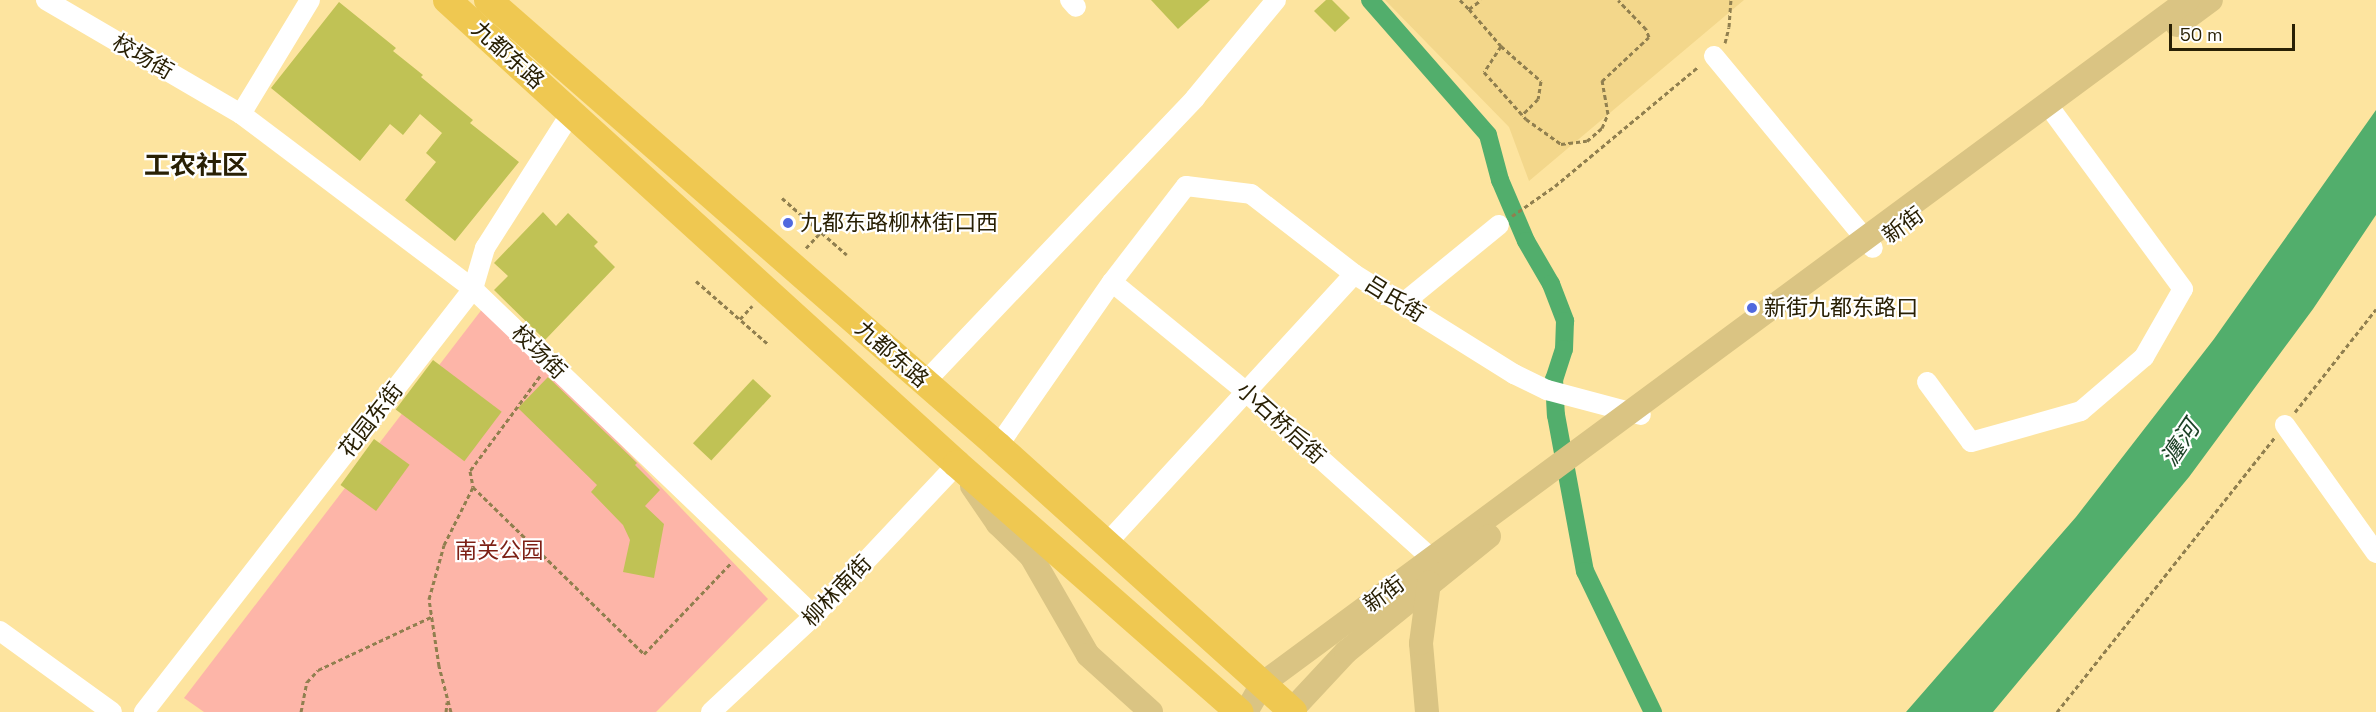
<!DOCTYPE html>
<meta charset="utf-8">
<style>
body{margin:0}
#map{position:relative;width:2376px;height:712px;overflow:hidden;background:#fde49f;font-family:"Space Grotesk","Noto Sans SC",sans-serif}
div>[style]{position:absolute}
.built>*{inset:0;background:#f3d78b}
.green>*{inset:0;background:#fdb5a8}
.water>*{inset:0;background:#52ae6c}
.canal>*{height:18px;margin:-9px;padding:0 9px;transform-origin:9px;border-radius:9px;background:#52ae6c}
.building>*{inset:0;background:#c0c255;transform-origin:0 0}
.path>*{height:3px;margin-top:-1.5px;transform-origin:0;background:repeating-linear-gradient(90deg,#907f4f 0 4.5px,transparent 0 7.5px)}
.minor>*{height:20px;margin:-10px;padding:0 10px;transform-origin:10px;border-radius:10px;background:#fff}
.major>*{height:24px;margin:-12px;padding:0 12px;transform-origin:12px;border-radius:12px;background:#dac483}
.highway>*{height:28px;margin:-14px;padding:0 14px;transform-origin:14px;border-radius:14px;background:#efc851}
.dots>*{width:16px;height:16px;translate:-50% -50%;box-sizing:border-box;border:3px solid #fff;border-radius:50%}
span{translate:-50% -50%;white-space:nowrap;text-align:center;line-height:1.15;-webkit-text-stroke:4.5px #fff;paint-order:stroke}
.street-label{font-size:22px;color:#292004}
.poi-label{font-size:22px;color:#292004}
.left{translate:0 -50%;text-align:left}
.park-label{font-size:22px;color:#7d2015}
.water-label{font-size:24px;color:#1d4227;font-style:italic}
.quarter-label{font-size:26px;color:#292004;font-weight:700}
.scale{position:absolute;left:2169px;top:24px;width:126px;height:27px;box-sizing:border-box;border:3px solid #292004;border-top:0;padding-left:8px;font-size:18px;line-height:21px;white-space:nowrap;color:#292004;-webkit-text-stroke:4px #fff;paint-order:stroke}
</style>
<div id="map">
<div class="built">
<i style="clip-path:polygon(1385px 0,1744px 0,1529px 181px,1509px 127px)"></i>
</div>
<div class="green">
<i style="clip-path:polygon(486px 304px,768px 599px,656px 712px,204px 712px,184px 698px)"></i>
</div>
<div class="water">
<i style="clip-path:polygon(2376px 110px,2376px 215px,2313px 309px,2189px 477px,1993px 712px,1906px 712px,2076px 517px,2214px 339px)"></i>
</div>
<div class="canal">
<i style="left:1370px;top:0;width:179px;rotate:48.8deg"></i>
<i style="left:1488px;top:135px;width:47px;rotate:75.1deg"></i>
<i style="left:1500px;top:180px;width:66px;rotate:66.9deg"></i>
<i style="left:1526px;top:241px;width:50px;rotate:59.8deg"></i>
<i style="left:1551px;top:284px;width:40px;rotate:69deg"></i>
<i style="left:1565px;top:321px;width:28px;rotate:92deg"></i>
<i style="left:1564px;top:349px;width:32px;rotate:108deg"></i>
<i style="left:1554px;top:379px;width:36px;rotate:87deg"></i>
<i style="left:1556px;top:415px;width:159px;rotate:79.5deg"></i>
<i style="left:1585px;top:571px;width:157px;rotate:64.3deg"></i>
</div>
<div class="building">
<i style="clip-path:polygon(1151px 0,1210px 0,1178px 29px)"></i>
<i style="clip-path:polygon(1326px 0,1332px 0,1350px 18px,1335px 32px,1314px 11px)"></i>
<i style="clip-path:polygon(339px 2px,396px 48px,393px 51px,423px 75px,421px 77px,473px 120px,470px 123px,519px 162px,455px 241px,405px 200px,436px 162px,426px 153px,442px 133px,420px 114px,403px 135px,390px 124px,360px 161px,271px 88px)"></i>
<i style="clip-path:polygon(543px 212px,556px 226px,568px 213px,598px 242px,594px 246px,615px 267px,545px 340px,494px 290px,508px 276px,494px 263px)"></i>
<i style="left:433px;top:360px;width:86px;height:62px;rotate:37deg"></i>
<i style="clip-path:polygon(548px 377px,637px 463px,635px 465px,660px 490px,645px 506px,664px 524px,654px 578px,623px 572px,630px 540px,623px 525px,591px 492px,597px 485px,518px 408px)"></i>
<i style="left:753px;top:379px;width:25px;height:88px;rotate:43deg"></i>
<i style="left:374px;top:439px;width:44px;height:57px;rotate:36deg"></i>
</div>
<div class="path">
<i style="left:1460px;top:0;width:13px;rotate:45deg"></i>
<i style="left:1469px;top:9px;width:15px;rotate:-37deg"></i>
<i style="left:1469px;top:9px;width:49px;rotate:49.1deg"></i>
<i style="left:1501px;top:46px;width:31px;rotate:123deg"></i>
<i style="left:1484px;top:72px;width:63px;rotate:48.2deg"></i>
<i style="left:1526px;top:119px;width:43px;rotate:35.5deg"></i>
<i style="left:1561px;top:144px;width:26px;rotate:-7deg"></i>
<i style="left:1587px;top:141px;width:20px;rotate:-41deg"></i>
<i style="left:1602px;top:128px;width:15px;rotate:-67deg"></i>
<i style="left:1608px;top:114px;width:34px;rotate:-100deg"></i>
<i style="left:1602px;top:81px;width:64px;rotate:-43.1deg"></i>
<i style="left:1649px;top:37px;width:9px;rotate:-111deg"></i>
<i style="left:1646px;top:29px;width:40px;rotate:-134deg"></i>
<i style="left:1725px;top:43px;width:16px;rotate:-76deg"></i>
<i style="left:1729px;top:27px;width:27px;rotate:-86deg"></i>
<i style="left:1501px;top:46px;width:53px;rotate:41.2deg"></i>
<i style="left:1541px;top:81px;width:18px;rotate:99deg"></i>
<i style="left:1538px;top:99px;width:23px;rotate:135deg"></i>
<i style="left:782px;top:198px;width:86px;rotate:41.2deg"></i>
<i style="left:1512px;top:216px;width:52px;rotate:-34.9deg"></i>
<i style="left:1555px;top:186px;width:187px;rotate:-39.8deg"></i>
<i style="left:806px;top:248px;width:22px;rotate:-47deg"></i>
<i style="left:696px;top:281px;width:97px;rotate:41.2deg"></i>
<i style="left:740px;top:319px;width:18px;rotate:-47deg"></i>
<i style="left:540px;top:376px;width:118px;rotate:126.4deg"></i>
<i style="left:470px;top:471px;width:16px;rotate:79deg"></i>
<i style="left:473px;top:487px;width:239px;rotate:44.3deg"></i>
<i style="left:644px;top:654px;width:127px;rotate:-46.3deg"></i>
<i style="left:2295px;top:412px;width:131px;rotate:-51.8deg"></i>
<i style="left:301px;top:712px;width:31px;rotate:-79deg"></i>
<i style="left:307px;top:682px;width:16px;rotate:-47deg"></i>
<i style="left:318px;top:670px;width:125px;rotate:-25.1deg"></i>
<i style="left:446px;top:712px;width:10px;rotate:-84deg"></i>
<i style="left:451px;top:712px;width:48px;rotate:-104.6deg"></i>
<i style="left:439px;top:666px;width:68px;rotate:-98.5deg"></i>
<i style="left:429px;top:599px;width:56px;rotate:-74.5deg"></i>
<i style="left:444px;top:545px;width:65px;rotate:-63.4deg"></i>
<i style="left:2057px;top:712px;width:350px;rotate:-51.6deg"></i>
</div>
<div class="minor">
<i style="left:46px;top:0;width:226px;rotate:30.3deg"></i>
<i style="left:241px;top:114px;width:291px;rotate:37deg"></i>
<i style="left:473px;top:289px;width:472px;rotate:43.8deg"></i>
<i style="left:1070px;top:0;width:9px;rotate:49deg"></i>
<i style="left:1714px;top:56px;width:249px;rotate:50.4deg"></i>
<i style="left:241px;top:114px;width:133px;rotate:-58.8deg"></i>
<i style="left:1112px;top:282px;width:172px;rotate:39.3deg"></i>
<i style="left:1245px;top:391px;width:263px;rotate:41.9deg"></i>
<i style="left:1402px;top:304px;width:125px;rotate:-39.2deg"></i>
<i style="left:925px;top:382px;width:392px;rotate:-46.4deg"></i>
<i style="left:1195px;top:98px;width:127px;rotate:-50.4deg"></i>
<i style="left:1927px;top:382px;width:74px;rotate:53.7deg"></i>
<i style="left:1971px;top:442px;width:114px;rotate:-15.7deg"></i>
<i style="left:2081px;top:411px;width:83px;rotate:-40.6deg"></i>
<i style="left:2144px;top:357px;width:78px;rotate:-60.2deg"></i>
<i style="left:2183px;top:289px;width:230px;rotate:-126.3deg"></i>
<i style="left:2285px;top:425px;width:157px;rotate:54.6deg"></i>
<i style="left:998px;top:446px;width:200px;rotate:-55.2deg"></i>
<i style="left:1112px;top:282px;width:121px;rotate:-52.4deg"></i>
<i style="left:1186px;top:186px;width:65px;rotate:7deg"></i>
<i style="left:1251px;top:194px;width:130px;rotate:37.8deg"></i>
<i style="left:1354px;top:274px;width:189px;rotate:32deg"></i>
<i style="left:1514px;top:374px;width:37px;rotate:26deg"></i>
<i style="left:1547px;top:390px;width:97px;rotate:14.9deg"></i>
<i style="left:1107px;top:543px;width:365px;rotate:-47.4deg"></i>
<i style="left:0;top:631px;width:138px;rotate:35.9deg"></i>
<i style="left:144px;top:712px;width:536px;rotate:-52.13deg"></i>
<i style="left:473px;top:289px;width:43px;rotate:-73.7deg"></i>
<i style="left:485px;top:248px;width:160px;rotate:-57.5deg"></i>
<i style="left:711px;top:712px;width:141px;rotate:-43deg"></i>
<i style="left:814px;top:616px;width:209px;rotate:-46.7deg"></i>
</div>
<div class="major">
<i style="left:2177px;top:25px;width:42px;rotate:-36.3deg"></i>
<i style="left:972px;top:486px;width:46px;rotate:55.6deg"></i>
<i style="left:998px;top:524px;width:46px;rotate:44.1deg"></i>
<i style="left:1031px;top:556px;width:114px;rotate:60.1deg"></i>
<i style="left:1088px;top:655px;width:85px;rotate:42.1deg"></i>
<i style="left:1246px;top:712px;width:32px;rotate:-60deg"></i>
<i style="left:1262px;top:684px;width:1151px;rotate:-36.45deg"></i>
<i style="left:1290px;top:712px;width:82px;rotate:-47deg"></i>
<i style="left:1346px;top:652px;width:184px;rotate:-39deg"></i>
<i style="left:1427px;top:712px;width:69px;rotate:-95deg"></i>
<i style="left:1421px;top:643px;width:61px;rotate:-82.4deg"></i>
</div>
<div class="highway">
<i style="left:447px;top:0;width:689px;rotate:42.3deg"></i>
<i style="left:957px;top:464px;width:376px;rotate:41.3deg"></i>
<i style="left:488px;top:0;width:678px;rotate:41.17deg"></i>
<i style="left:998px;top:446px;width:397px;rotate:42deg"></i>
</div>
<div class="dots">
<i style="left:788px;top:223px;background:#5069de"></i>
<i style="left:1752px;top:308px;background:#5069de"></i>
</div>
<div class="street-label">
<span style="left:508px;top:55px;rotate:42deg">九都东路</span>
<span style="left:143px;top:57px;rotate:30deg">校场街</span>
<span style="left:1903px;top:225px;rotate:-36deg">新街</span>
<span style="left:1395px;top:299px;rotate:32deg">吕氏街</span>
<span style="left:539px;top:352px;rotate:44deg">校场街</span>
<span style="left:892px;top:354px;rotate:41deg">九都东路</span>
<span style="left:371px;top:420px;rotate:-52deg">花园东街</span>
<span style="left:1281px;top:423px;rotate:42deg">小石桥后街</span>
<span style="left:837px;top:591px;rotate:-46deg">柳林南街</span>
<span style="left:1384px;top:594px;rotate:-36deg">新街</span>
</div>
<div class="poi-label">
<span class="left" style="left:800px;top:223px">九都东路柳林街口西</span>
<span class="left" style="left:1764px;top:308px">新街九都东路口</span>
</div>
<div class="park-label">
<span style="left:499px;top:551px">南关公园</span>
</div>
<div class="water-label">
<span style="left:2180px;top:443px;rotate:-56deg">瀍河</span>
</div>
<div class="quarter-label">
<span style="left:196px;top:166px">工农社区</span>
</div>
<div class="scale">50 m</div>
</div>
